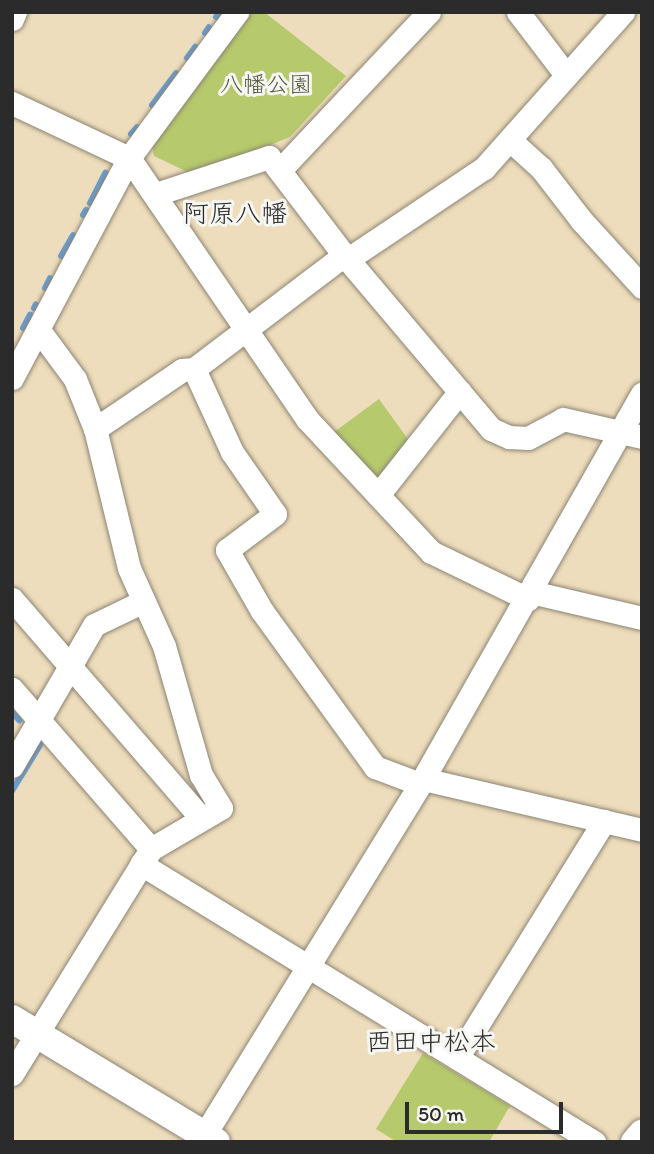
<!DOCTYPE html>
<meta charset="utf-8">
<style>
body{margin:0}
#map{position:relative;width:654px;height:1154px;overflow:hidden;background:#eeddbc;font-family:Itim,"Klee One",sans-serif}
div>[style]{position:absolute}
.green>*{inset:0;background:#b6c96c}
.stream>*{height:6px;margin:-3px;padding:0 3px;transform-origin:3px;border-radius:3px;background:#669dd4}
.roads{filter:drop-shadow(0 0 2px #8c8474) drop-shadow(0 0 2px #8c8474)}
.minor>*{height:23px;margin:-11.5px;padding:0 11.5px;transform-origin:11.5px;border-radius:11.5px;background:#fff}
.tertiary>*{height:28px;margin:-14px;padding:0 14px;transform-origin:14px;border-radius:14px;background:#fff}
span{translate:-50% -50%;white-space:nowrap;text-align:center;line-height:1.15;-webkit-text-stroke:6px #f6f6f2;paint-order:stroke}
.park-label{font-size:23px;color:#555a3e}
.quarter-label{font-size:26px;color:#2b2b2b}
.frame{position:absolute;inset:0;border:14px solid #2b2b2b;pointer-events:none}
.scale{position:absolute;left:405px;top:1102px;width:158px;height:32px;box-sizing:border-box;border:4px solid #2b2b2b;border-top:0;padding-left:9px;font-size:21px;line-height:24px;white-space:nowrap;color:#2b2b2b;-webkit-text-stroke:5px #f6f6f2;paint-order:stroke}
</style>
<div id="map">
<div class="green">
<i style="clip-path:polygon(252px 12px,264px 12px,346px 76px,290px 137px,194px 175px,154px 156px,152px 145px)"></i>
<i style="clip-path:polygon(379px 399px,413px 446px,378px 490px,330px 435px)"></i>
<i style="clip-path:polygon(423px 1053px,510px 1106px,489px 1142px,397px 1142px,376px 1129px)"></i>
</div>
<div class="stream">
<i style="left:216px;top:17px;width:6px;rotate:-51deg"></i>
<i style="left:205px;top:33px;width:7px;rotate:-56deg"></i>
<i style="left:187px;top:58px;width:14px;rotate:-54deg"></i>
<i style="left:152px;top:105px;width:40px;rotate:-53deg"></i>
<i style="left:131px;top:134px;width:9px;rotate:-49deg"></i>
<i style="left:90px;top:203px;width:34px;rotate:-63deg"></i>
<i style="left:83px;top:215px;width:6px;rotate:-59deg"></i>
<i style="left:61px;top:256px;width:24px;rotate:-60deg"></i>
<i style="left:45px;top:288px;width:11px;rotate:-63deg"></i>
<i style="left:34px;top:308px;width:4px;rotate:-63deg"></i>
<i style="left:23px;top:328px;width:15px;rotate:-62deg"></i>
<i style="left:12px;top:712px;width:11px;rotate:49deg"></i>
<i style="left:12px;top:791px;width:54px;rotate:-58.7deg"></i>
</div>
<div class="roads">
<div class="minor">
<i style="left:518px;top:12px;width:79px;rotate:52.7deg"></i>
<i style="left:12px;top:19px;width:8px;rotate:-67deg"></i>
<i style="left:12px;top:103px;width:129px;rotate:25.2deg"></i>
<i style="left:129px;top:158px;width:316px;rotate:55.7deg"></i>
<i style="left:307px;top:419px;width:182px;rotate:47deg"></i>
<i style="left:431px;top:552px;width:108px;rotate:25.9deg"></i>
<i style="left:510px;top:140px;width:42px;rotate:42.1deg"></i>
<i style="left:541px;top:168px;width:67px;rotate:52.3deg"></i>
<i style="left:582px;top:221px;width:89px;rotate:47.7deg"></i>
<i style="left:280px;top:170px;width:217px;rotate:-46.7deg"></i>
<i style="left:156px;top:194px;width:119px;rotate:-18.1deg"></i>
<i style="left:269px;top:157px;width:123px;rotate:52.6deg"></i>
<i style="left:344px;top:255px;width:228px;rotate:49.8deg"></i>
<i style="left:491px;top:429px;width:20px;rotate:24deg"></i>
<i style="left:509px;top:437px;width:19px;rotate:3deg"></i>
<i style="left:528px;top:438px;width:40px;rotate:-28deg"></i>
<i style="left:563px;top:419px;width:81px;rotate:12.8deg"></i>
<i style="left:348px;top:259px;width:164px;rotate:-33.8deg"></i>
<i style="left:484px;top:168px;width:209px;rotate:-48.3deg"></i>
<i style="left:194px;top:369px;width:91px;rotate:65.4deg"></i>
<i style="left:232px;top:452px;width:75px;rotate:55.3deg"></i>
<i style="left:275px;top:514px;width:60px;rotate:143.1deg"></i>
<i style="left:227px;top:550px;width:70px;rotate:60.2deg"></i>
<i style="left:262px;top:611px;width:193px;rotate:54.1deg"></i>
<i style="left:375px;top:767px;width:48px;rotate:20.7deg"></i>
<i style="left:12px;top:378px;width:249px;rotate:-62deg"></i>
<i style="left:129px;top:158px;width:182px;rotate:-53.5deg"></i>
<i style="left:95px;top:429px;width:105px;rotate:-34.1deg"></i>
<i style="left:182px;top:370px;width:12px;rotate:-5deg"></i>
<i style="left:194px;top:369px;width:188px;rotate:-37.2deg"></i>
<i style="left:378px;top:495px;width:132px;rotate:-51.7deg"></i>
<i style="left:531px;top:592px;width:114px;rotate:13.2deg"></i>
<i style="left:12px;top:599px;width:289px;rotate:49.2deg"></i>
<i style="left:12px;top:689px;width:212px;rotate:49deg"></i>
<i style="left:12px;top:766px;width:163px;rotate:-59.8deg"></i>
<i style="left:94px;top:625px;width:55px;rotate:-25.6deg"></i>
<i style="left:423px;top:779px;width:225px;rotate:13.1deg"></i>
<i style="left:141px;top:864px;width:532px;rotate:31.54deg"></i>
<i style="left:457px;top:1058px;width:279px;rotate:-58.2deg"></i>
<i style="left:12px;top:1074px;width:264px;rotate:-58.3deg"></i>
<i style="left:151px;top:849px;width:81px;rotate:-30.4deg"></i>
<i style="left:221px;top:808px;width:39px;rotate:-121deg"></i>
<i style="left:201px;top:775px;width:134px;rotate:-106deg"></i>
<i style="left:164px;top:646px;width:85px;rotate:-114.2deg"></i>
<i style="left:129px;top:568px;width:143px;rotate:-103.7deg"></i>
<i style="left:95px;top:429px;width:54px;rotate:-111.8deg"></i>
<i style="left:75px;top:379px;width:62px;rotate:-126.5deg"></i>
<i style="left:200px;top:1142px;width:426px;rotate:-58.4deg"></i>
<i style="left:423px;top:779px;width:443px;rotate:-60.4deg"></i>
</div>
<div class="tertiary">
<i style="left:12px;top:1019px;width:238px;rotate:31.1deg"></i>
<i style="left:635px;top:1142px;width:11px;rotate:-49deg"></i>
</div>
</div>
<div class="park-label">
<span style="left:266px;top:84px">八幡公園</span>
</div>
<div class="quarter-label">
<span style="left:235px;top:214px">阿原八幡</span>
<span style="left:431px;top:1042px">西田中松本</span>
</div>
<div class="frame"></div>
<div class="scale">50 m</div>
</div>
